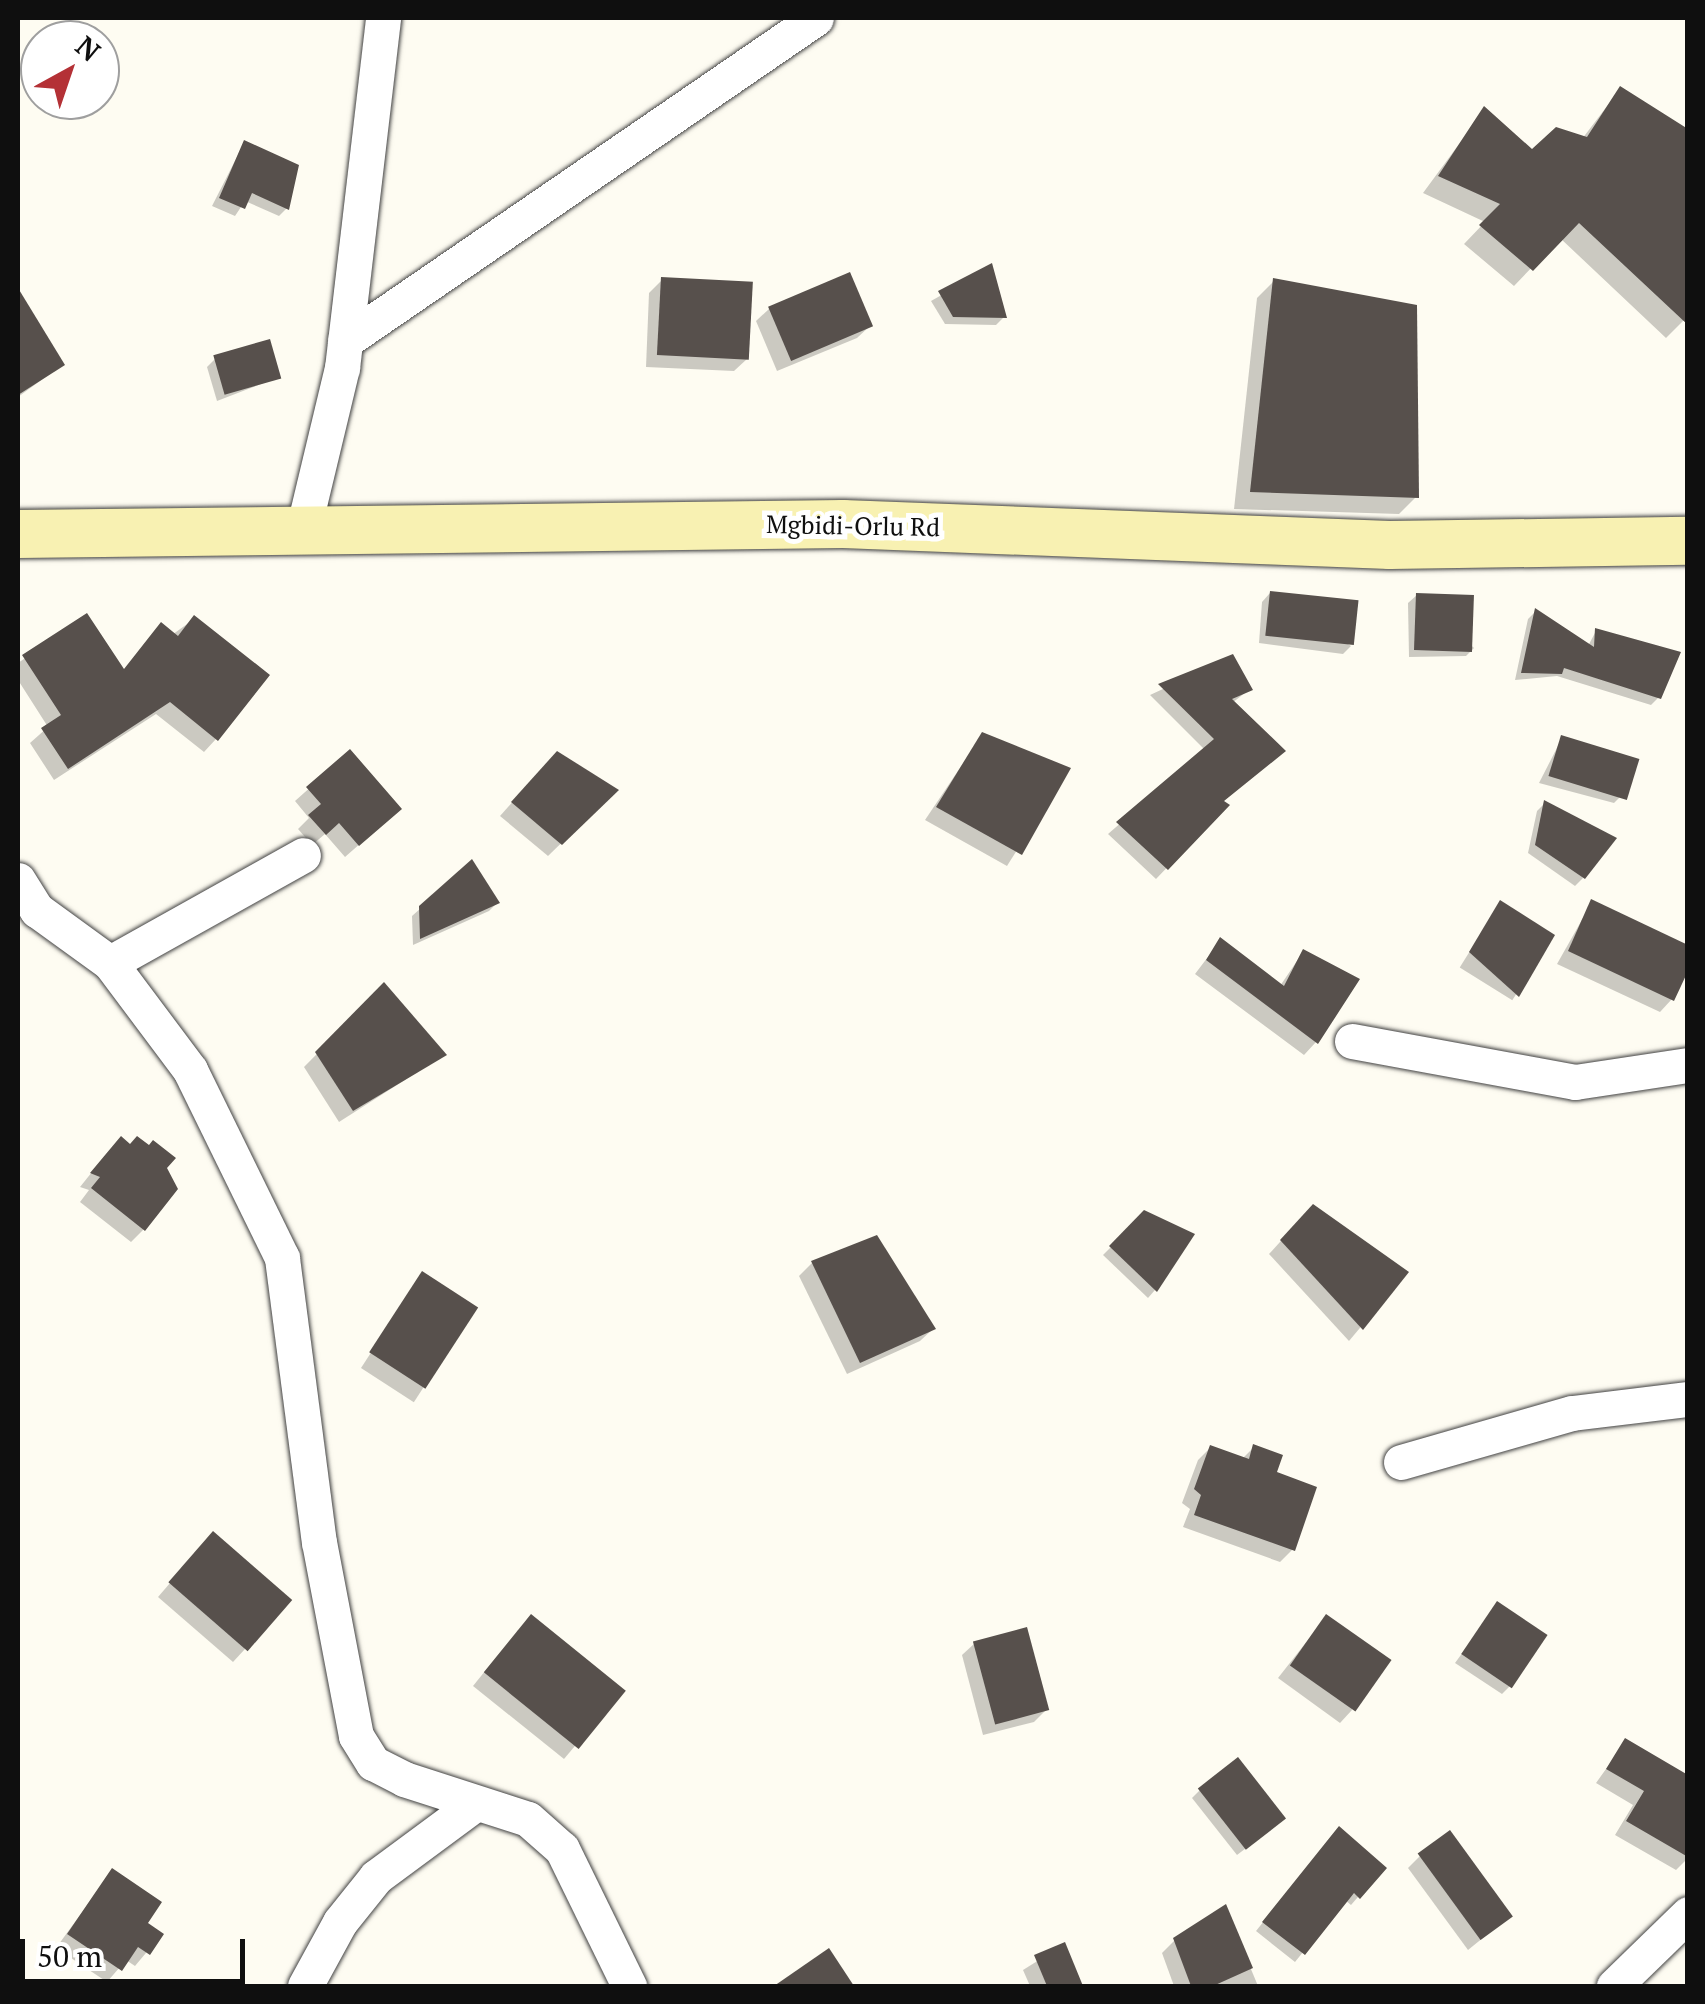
<!DOCTYPE html>
<style>
body{margin:0}
#map{position:relative;width:1705px;height:2004px;overflow:hidden;background:#fefcf2;font-family:"PT Serif",serif}
div>[style]{position:absolute}
.shadow>*{inset:0;background:#0003;transform-origin:0 0}
.building>*{inset:0;background:#57504c;transform-origin:0 0}
.roads{filter:drop-shadow(0 0 2px #424242) drop-shadow(0 0 2px #424242)}
.minor>*{height:35px;margin:-17.5px;padding:0 17.5px;transform-origin:17.5px;border-radius:17.5px;background:#fff}
.secondary>*{height:48px;margin:-24px;padding:0 24px;transform-origin:24px;border-radius:24px;background:#f8f1b2}
span{translate:-50% -50%;white-space:nowrap;text-align:center;line-height:1.15;-webkit-text-stroke:10px #fff;paint-order:stroke}
.street-label{font-size:25px;color:#0f0f0f}
.frame{position:absolute;inset:0;border:20px solid #0f0f0f;pointer-events:none}
.north{position:absolute;left:20px;top:20px;width:100px;height:100px;box-sizing:border-box;background:#fff;border:2px solid #9f9f9f;border-radius:50%;rotate:40deg;font-size:28px;font-weight:700;line-height:40px;text-align:center;color:#0f0f0f}
.north::after{content:'';display:block;margin:auto;width:35px;height:45px;background:#b43136;clip-path:polygon(50% 0,100% 100%,50% 72%,0 100%)}
.scale{position:absolute;left:20px;top:1939px;width:225px;height:45px;box-sizing:border-box;border:5px solid #0f0f0f;border-top:0;padding-left:12px;font-size:30px;line-height:35px;white-space:nowrap;color:#0f0f0f;-webkit-text-stroke:8px #fff;paint-order:stroke}
</style>
<div id="map">
<div class="shadow">
<i style="clip-path:polygon(1620px 89px,1688px 316px,1666px 338px,1560px 238px,1514px 286px,1464px 244px,1485px 222px,1423px 193px,1484px 110px,1532px 153px,1582px 139px)"></i>
<i style="clip-path:polygon(244px 143px,287px 208px,279px 216px,245px 201px,235px 216px,212px 206px)"></i>
<i style="clip-path:polygon(991px 267px,1004px 317px,996px 325px,945px 324px,931px 301px)"></i>
<i style="clip-path:polygon(662px 280px,747px 359px,734px 371px,646px 367px,649px 293px)"></i>
<i style="clip-path:polygon(1274px 281px,1416px 497px,1399px 514px,1234px 509px,1257px 298px)"></i>
<i style="clip-path:polygon(26px 306px,62px 365px,18px 397px,18px 312px)"></i>
<i style="clip-path:polygon(769px 309px,870px 326px,857px 338px,777px 371px,756px 321px)"></i>
<i style="clip-path:polygon(215px 359px,279px 377px,217px 401px,207px 367px)"></i>
<i style="clip-path:polygon(1270px 593px,1351px 646px,1343px 654px,1259px 643px,1262px 602px)"></i>
<i style="clip-path:polygon(1417px 595px,1474px 648px,1466px 656px,1409px 657px,1408px 603px)"></i>
<i style="clip-path:polygon(1535px 612px,1588px 646px,1596px 631px,1659px 697px,1651px 705px,1557px 676px,1515px 680px,1528px 619px)"></i>
<i style="clip-path:polygon(87px 616px,122px 671px,194px 619px,216px 739px,204px 752px,156px 714px,54px 780px,30px 743px,48px 727px,18px 680px,18px 663px)"></i>
<i style="clip-path:polygon(1232px 657px,1250px 689px,1232px 703px,1221px 802px,1227px 805px,1156px 879px,1108px 834px,1205px 750px,1150px 695px)"></i>
<i style="clip-path:polygon(982px 735px,1068px 769px,1007px 866px,925px 820px)"></i>
<i style="clip-path:polygon(1562px 738px,1622px 795px,1614px 803px,1539px 783px)"></i>
<i style="clip-path:polygon(350px 752px,386px 821px,345px 857px,325px 834px,312px 845px,298px 829px,309px 818px,295px 801px)"></i>
<i style="clip-path:polygon(544px 767px,615px 791px,548px 856px,500px 816px)"></i>
<i style="clip-path:polygon(1545px 803px,1583px 878px,1575px 886px,1528px 853px,1537px 811px)"></i>
<i style="clip-path:polygon(1592px 902px,1672px 999px,1660px 1012px,1557px 964px)"></i>
<i style="clip-path:polygon(497px 903px,489px 911px,413px 945px,412px 916px,421px 908px)"></i>
<i style="left:1500px;top:903px;width:62px;height:76px;rotate:32deg"></i>
<i style="clip-path:polygon(1220px 941px,1280px 986px,1303px 952px,1316px 1042px,1304px 1055px,1195px 974px)"></i>
<i style="clip-path:polygon(384px 986px,444px 1055px,339px 1122px,304px 1067px)"></i>
<i style="clip-path:polygon(108px 1152px,164px 1168px,143px 1230px,131px 1242px,80px 1202px,89px 1190px,80px 1187px)"></i>
<i style="clip-path:polygon(1145px 1213px,1155px 1290px,1148px 1298px,1103px 1255px)"></i>
<i style="clip-path:polygon(1300px 1220px,1406px 1273px,1349px 1341px,1269px 1254px)"></i>
<i style="clip-path:polygon(876px 1238px,933px 1329px,920px 1341px,847px 1374px,799px 1276px,812px 1263px)"></i>
<i style="left:422px;top:1274px;width:63px;height:112px;rotate:33deg"></i>
<i style="clip-path:polygon(1254px 1447px,1274px 1474px,1292px 1550px,1280px 1562px,1183px 1527px,1190px 1509px,1182px 1503px,1198px 1460px,1210px 1448px,1242px 1459px)"></i>
<i style="clip-path:polygon(201px 1547px,245px 1649px,233px 1662px,158px 1597px)"></i>
<i style="clip-path:polygon(1498px 1604px,1510px 1686px,1502px 1694px,1455px 1663px)"></i>
<i style="clip-path:polygon(1326px 1617px,1352px 1710px,1340px 1723px,1278px 1678px)"></i>
<i style="clip-path:polygon(518px 1630px,622px 1690px,564px 1759px,473px 1686px)"></i>
<i style="clip-path:polygon(975px 1643px,1047px 1709px,1034px 1722px,983px 1735px,962px 1655px)"></i>
<i style="clip-path:polygon(1626px 1741px,1688px 1778px,1688px 1858px,1676px 1870px,1615px 1835px,1633px 1805px,1596px 1783px)"></i>
<i style="clip-path:polygon(1200px 1790px,1275px 1826px,1237px 1855px,1192px 1798px)"></i>
<i style="clip-path:polygon(1331px 1837px,1358px 1897px,1351px 1905px,1345px 1900px,1295px 1962px,1256px 1931px)"></i>
<i style="clip-path:polygon(1420px 1856px,1510px 1916px,1468px 1950px,1408px 1868px)"></i>
<i style="clip-path:polygon(112px 1871px,145px 1924px,161px 1935px,135px 1966px,126px 1960px,107px 1982px,56px 1948px)"></i>
<i style="clip-path:polygon(1175px 1940px,1243px 1950px,1258px 1986px,1174px 1986px,1162px 1953px)"></i>
<i style="clip-path:polygon(1063px 1945px,1080px 1986px,1030px 1986px,1023px 1970px)"></i>
</div>
<div class="building">
<i style="clip-path:polygon(1620px 86px,1688px 129px,1688px 325px,1579px 223px,1533px 271px,1479px 225px,1500px 204px,1438px 176px,1484px 106px,1532px 149px,1556px 127px,1587px 137px)"></i>
<i style="clip-path:polygon(244px 140px,299px 165px,289px 210px,252px 193px,245px 209px,219px 198px)"></i>
<i style="clip-path:polygon(992px 263px,1007px 318px,953px 317px,938px 291px)"></i>
<i style="left:850px;top:272px;width:59px;height:89px;rotate:67deg"></i>
<i style="left:661px;top:277px;width:92px;height:78px;rotate:3deg"></i>
<i style="clip-path:polygon(1273px 278px,1417px 305px,1419px 498px,1250px 492px)"></i>
<i style="clip-path:polygon(18px 288px,65px 365px,18px 395px)"></i>
<i style="left:270px;top:339px;width:41px;height:59px;rotate:74deg"></i>
<i style="left:1270px;top:591px;width:89px;height:45px;rotate:6deg"></i>
<i style="left:1416px;top:593px;width:58px;height:57px;rotate:2deg"></i>
<i style="clip-path:polygon(1535px 608px,1594px 647px,1595px 628px,1681px 652px,1661px 699px,1564px 668px,1562px 674px,1521px 673px)"></i>
<i style="clip-path:polygon(87px 613px,124px 669px,161px 622px,178px 636px,194px 615px,270px 675px,218px 741px,170px 702px,68px 769px,41px 728px,61px 715px,22px 655px)"></i>
<i style="clip-path:polygon(1233px 654px,1253px 690px,1232px 699px,1286px 751px,1224px 801px,1230px 805px,1168px 870px,1116px 822px,1214px 739px,1158px 684px)"></i>
<i style="clip-path:polygon(982px 732px,1071px 768px,1022px 855px,936px 807px)"></i>
<i style="left:1561px;top:735px;width:82px;height:43px;rotate:17deg"></i>
<i style="clip-path:polygon(350px 749px,402px 809px,359px 846px,339px 823px,326px 835px,308px 815px,321px 804px,306px 787px)"></i>
<i style="clip-path:polygon(557px 751px,619px 790px,562px 845px,511px 802px)"></i>
<i style="clip-path:polygon(1544px 800px,1617px 838px,1585px 879px,1535px 845px)"></i>
<i style="clip-path:polygon(472px 859px,500px 903px,420px 939px,419px 906px)"></i>
<i style="clip-path:polygon(1591px 899px,1688px 945px,1688px 971px,1674px 1001px,1568px 951px)"></i>
<i style="clip-path:polygon(1500px 900px,1555px 935px,1519px 997px,1469px 952px)"></i>
<i style="clip-path:polygon(1220px 937px,1284px 986px,1303px 949px,1360px 979px,1318px 1044px,1206px 960px)"></i>
<i style="clip-path:polygon(384px 982px,447px 1055px,353px 1111px,315px 1052px)"></i>
<i style="clip-path:polygon(121px 1136px,130px 1144px,137px 1136px,149px 1145px,153px 1140px,176px 1158px,167px 1168px,178px 1189px,145px 1231px,91px 1188px,100px 1177px,90px 1173px)"></i>
<i style="clip-path:polygon(1313px 1204px,1409px 1272px,1363px 1330px,1280px 1240px)"></i>
<i style="clip-path:polygon(1144px 1210px,1195px 1234px,1157px 1292px,1109px 1246px)"></i>
<i style="clip-path:polygon(877px 1235px,936px 1329px,860px 1363px,811px 1261px)"></i>
<i style="left:422px;top:1271px;width:67px;height:97px;rotate:33deg"></i>
<i style="clip-path:polygon(1253px 1444px,1283px 1455px,1277px 1472px,1317px 1487px,1295px 1551px,1194px 1515px,1201px 1495px,1194px 1489px,1210px 1445px,1249px 1459px)"></i>
<i style="left:213px;top:1531px;width:105px;height:68px;rotate:41deg"></i>
<i style="left:1497px;top:1601px;width:61px;height:64px;rotate:34deg"></i>
<i style="left:531px;top:1614px;width:122px;height:75px;rotate:39deg"></i>
<i style="left:1326px;top:1614px;width:80px;height:63px;rotate:35deg"></i>
<i style="left:1027px;top:1627px;width:86px;height:56px;rotate:75deg"></i>
<i style="clip-path:polygon(1625px 1738px,1688px 1775px,1688px 1857px,1626px 1821px,1644px 1791px,1606px 1769px)"></i>
<i style="left:1238px;top:1757px;width:78px;height:51px;rotate:52deg"></i>
<i style="clip-path:polygon(1339px 1826px,1387px 1868px,1360px 1899px,1354px 1893px,1305px 1955px,1262px 1922px)"></i>
<i style="left:1450px;top:1830px;width:107px;height:40px;rotate:54deg"></i>
<i style="clip-path:polygon(112px 1868px,162px 1902px,148px 1923px,164px 1934px,150px 1955px,138px 1947px,122px 1971px,67px 1934px)"></i>
<i style="clip-path:polygon(1226px 1904px,1253px 1968px,1213px 1986px,1191px 1986px,1173px 1938px)"></i>
<i style="clip-path:polygon(1065px 1942px,1083px 1986px,1047px 1986px,1034px 1955px)"></i>
<i style="clip-path:polygon(829px 1948px,854px 1986px,774px 1986px)"></i>
</div>
<div class="roads">
<div class="minor">
<i style="left:345px;top:341px;width:571px;rotate:-34.44deg"></i>
<i style="left:303px;top:530px;width:167px;rotate:-76.5deg"></i>
<i style="left:342px;top:368px;width:352px;rotate:-83.3deg"></i>
<i style="left:18px;top:880px;width:36px;rotate:58deg"></i>
<i style="left:37px;top:910px;width:90px;rotate:36deg"></i>
<i style="left:110px;top:963px;width:134px;rotate:53.2deg"></i>
<i style="left:190px;top:1070px;width:209px;rotate:63.9deg"></i>
<i style="left:282px;top:1258px;width:286px;rotate:82.6deg"></i>
<i style="left:319px;top:1542px;width:197px;rotate:79.2deg"></i>
<i style="left:356px;top:1736px;width:32px;rotate:58deg"></i>
<i style="left:373px;top:1763px;width:35px;rotate:27deg"></i>
<i style="left:404px;top:1779px;width:130px;rotate:17.9deg"></i>
<i style="left:528px;top:1819px;width:45px;rotate:41.4deg"></i>
<i style="left:562px;top:1849px;width:153px;rotate:63.9deg"></i>
<i style="left:110px;top:963px;width:221px;rotate:-29.2deg"></i>
<i style="left:1352px;top:1041px;width:227px;rotate:10.4deg"></i>
<i style="left:1575px;top:1082px;width:114px;rotate:-8.6deg"></i>
<i style="left:1401px;top:1462px;width:178px;rotate:-16deg"></i>
<i style="left:1572px;top:1413px;width:117px;rotate:-6.9deg"></i>
<i style="left:305px;top:1986px;width:73px;rotate:-61.3deg"></i>
<i style="left:340px;top:1922px;width:58px;rotate:-51.3deg"></i>
<i style="left:376px;top:1877px;width:124px;rotate:-36.5deg"></i>
<i style="left:1614px;top:1986px;width:103px;rotate:-44.2deg"></i>
</div>
<div class="secondary">
<i style="left:18px;top:534px;width:825px;rotate:-0.69deg"></i>
<i style="left:843px;top:524px;width:547px;rotate:2.2deg"></i>
<i style="left:1390px;top:545px;width:298px;rotate:-0.8deg"></i>
</div>
</div>
<div class="street-label">
<span style="left:853px;top:526px;rotate:1deg">Mgbidi-Orlu Rd</span>
</div>
<div class="frame"></div>
<div class="north">N</div>
<div class="scale">50 m</div>
</div>
